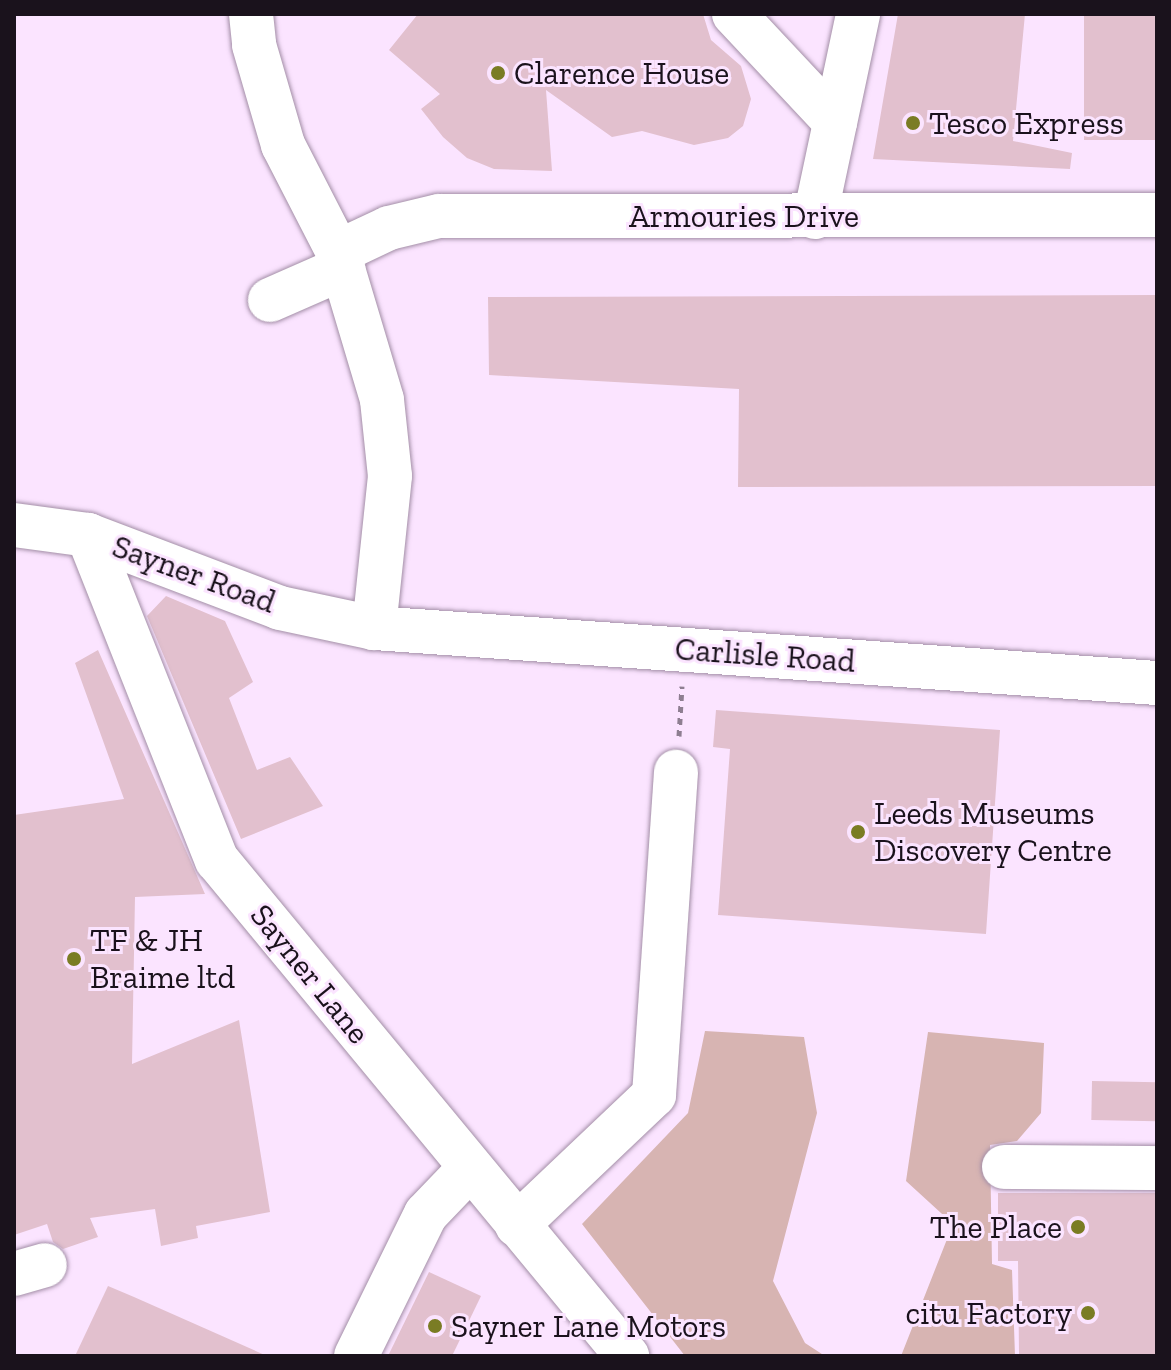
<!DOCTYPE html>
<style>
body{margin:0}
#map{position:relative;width:1171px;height:1370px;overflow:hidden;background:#fbe4ff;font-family:"Zilla Slab",serif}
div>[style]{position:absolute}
.green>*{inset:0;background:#d7b4b2}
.building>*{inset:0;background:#e2c0ce;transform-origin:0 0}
.path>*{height:5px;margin-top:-2.5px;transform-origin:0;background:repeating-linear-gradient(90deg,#8e7e91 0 6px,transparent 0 12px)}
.roads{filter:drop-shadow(0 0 2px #a38ea7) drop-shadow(0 0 2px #a38ea7)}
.minor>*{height:44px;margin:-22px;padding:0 22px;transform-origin:22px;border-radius:22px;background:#fff}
.dots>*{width:22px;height:22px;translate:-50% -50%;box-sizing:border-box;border:4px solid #fbe4ff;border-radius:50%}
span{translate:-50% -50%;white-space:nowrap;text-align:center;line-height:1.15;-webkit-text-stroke:6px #fbe4ff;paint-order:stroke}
.poi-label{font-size:32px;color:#1a121c}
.left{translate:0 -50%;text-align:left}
.right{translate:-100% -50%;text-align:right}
.street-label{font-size:32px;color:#1a121c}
.frame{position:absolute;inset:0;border:16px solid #1a121c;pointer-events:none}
</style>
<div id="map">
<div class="green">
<i style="clip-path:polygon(705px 1031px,804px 1037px,817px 1113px,773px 1281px,805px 1343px,825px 1356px,685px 1356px,582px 1224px,688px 1113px)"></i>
<i style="clip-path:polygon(928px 1032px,1044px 1043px,1041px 1113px,1017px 1141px,990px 1145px,992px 1264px,1012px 1270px,1015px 1356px,901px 1356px,953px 1224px,906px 1181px)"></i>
</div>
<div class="building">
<i style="clip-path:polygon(418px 14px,703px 14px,711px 40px,741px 66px,751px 99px,743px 126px,728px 138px,694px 145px,642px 131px,612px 137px,546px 90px,552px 171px,494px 169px,467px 158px,443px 137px,421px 109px,440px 94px,389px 50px)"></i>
<i style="clip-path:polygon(898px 14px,1025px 14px,1013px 141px,1072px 153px,1070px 169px,873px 159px)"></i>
<i style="left:1084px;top:14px;width:73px;height:126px"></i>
<i style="clip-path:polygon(1157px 295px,1157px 486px,738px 487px,739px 389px,489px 375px,488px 297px)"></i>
<i style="clip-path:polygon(166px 596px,225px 621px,253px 682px,229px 698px,257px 770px,290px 757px,323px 806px,241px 839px,147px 616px)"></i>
<i style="clip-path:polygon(98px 650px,205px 894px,135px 897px,132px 1064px,239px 1020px,270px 1212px,196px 1226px,198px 1238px,161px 1246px,155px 1209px,90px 1218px,98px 1237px,63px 1249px,53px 1242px,47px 1224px,14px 1235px,14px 815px,124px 799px,75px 663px)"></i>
<i style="clip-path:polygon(716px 710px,1000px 730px,986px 934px,718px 915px,730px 749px,713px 747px)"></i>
<i style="left:1092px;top:1081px;width:65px;height:39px;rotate:1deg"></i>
<i style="clip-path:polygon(998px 1193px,1157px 1193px,1157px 1354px,1019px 1354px,1018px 1261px,998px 1261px)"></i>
<i style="clip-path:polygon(429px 1272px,481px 1296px,452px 1356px,388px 1356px)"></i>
<i style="clip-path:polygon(108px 1286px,134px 1297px,267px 1356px,75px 1356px)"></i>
</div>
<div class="path">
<i style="left:679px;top:736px;width:50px;rotate:-86.6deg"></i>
</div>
<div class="roads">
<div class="minor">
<i style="left:251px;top:14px;width:31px;rotate:84deg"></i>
<i style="left:254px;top:45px;width:104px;rotate:73.8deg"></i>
<i style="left:283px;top:145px;width:120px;rotate:62.8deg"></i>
<i style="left:338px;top:252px;width:154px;rotate:73.4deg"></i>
<i style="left:382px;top:400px;width:76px;rotate:84deg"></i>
<i style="left:390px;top:476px;width:153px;rotate:96deg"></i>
<i style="left:734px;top:14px;width:148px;rotate:46.9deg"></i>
<i style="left:815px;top:217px;width:208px;rotate:-78deg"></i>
<i style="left:338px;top:252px;width:56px;rotate:-25.2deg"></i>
<i style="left:389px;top:228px;width:51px;rotate:-13.5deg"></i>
<i style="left:439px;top:216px;width:718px;rotate:-0.08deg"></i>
<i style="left:270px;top:300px;width:80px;rotate:-23.7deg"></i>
<i style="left:14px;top:525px;width:75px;rotate:7.7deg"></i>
<i style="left:88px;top:535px;width:205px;rotate:20.8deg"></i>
<i style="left:280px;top:608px;width:96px;rotate:12deg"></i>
<i style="left:374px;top:628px;width:785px;rotate:4.02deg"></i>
<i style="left:88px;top:535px;width:350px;rotate:68.4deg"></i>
<i style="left:217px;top:860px;width:644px;rotate:50.42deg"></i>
<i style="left:1004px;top:1167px;width:153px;rotate:0.4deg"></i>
<i style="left:517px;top:1225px;width:189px;rotate:-43.5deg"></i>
<i style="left:654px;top:1095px;width:324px;rotate:-86.1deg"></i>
<i style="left:14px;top:1274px;width:32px;rotate:-16deg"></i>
<i style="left:356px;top:1356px;width:158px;rotate:-63.8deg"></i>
<i style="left:426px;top:1214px;width:64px;rotate:-46.3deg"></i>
</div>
</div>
<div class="dots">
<i style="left:498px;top:73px;background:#7a7c24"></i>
<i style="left:913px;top:123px;background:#7a7c24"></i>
<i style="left:858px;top:832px;background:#7a7c24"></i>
<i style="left:74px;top:959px;background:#7a7c24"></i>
<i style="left:1078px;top:1227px;background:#7a7c24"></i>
<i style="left:1088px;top:1313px;background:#7a7c24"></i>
<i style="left:435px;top:1326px;background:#7a7c24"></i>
</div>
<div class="poi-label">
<span class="left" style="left:514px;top:73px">Clarence House</span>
<span class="left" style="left:929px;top:123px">Tesco Express</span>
<span class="left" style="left:874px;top:832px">Leeds Museums<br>Discovery Centre</span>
<span class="left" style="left:90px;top:959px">TF &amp; JH<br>Braime ltd</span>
<span class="right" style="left:1062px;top:1227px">The Place</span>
<span class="right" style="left:1072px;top:1313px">citu Factory</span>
<span class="left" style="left:451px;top:1326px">Sayner Lane Motors</span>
</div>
<div class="street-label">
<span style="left:744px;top:216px">Armouries Drive</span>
<span style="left:194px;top:574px;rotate:20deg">Sayner Road</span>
<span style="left:765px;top:655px;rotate:4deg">Carlisle Road</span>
<span style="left:310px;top:974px;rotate:51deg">Sayner Lane</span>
</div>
<div class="frame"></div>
</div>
